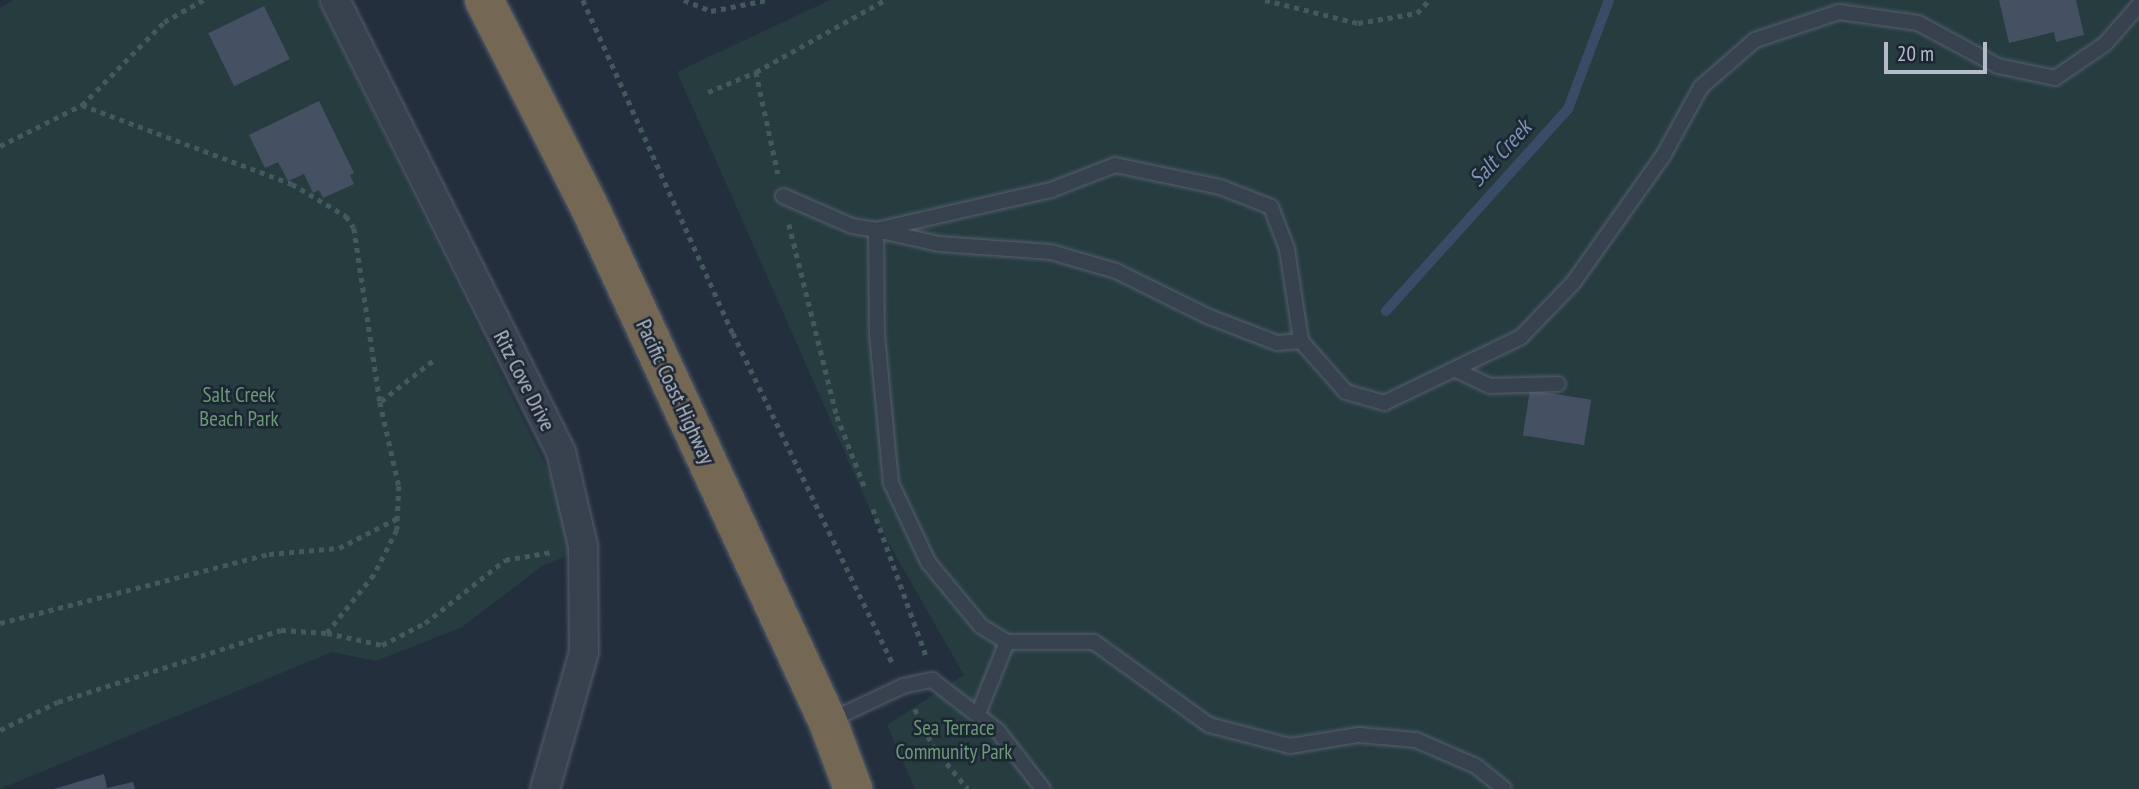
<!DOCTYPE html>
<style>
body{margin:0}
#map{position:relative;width:2139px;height:789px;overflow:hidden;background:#242f3e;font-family:"PT Sans Narrow",sans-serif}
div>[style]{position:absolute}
.green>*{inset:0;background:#263c3f}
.stream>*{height:10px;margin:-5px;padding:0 5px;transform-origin:5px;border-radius:5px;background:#394c67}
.building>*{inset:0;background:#455162;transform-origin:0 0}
.path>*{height:4.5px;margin-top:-2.25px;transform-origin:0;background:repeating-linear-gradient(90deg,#44595c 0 5px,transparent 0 10px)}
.roads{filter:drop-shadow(0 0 2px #565f6c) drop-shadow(0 0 2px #565f6c)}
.lane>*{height:14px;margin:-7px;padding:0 7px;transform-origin:7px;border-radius:7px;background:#38414e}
.street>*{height:28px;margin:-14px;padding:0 14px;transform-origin:14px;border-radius:14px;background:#38414e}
.highway>*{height:38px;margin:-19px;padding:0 19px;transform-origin:19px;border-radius:19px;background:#746855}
span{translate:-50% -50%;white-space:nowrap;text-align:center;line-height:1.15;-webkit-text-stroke:5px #1d2633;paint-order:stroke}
.street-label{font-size:21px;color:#b4bcc9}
.park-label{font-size:21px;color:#6b9a76}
.water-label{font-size:23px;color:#7c92b1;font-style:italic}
.scale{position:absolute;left:1884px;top:42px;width:103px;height:32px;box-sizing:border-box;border:4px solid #b4bcc9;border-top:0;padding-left:9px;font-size:21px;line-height:24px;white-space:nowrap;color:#b4bcc9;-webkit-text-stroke:5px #1d2633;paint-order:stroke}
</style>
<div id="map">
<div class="green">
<i style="clip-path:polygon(14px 0,318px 0,586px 548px,542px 566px,462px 627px,376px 661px,332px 652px,0 789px,0 8px)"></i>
<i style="clip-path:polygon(830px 0,2139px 0,2139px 789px,915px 789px,887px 725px,964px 675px,871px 512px,677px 72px)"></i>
</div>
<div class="stream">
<i style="left:1386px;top:311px;width:272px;rotate:-48deg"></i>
<i style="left:1568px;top:109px;width:116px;rotate:-69.4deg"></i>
</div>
<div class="building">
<i style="clip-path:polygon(1999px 0,2076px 0,2084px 35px,2056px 42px,2054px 32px,2009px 43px)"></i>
<i style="left:264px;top:6px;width:59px;height:62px;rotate:64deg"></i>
<i style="clip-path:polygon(319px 101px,354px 173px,350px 175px,354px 184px,323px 198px,319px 190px,313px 193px,304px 174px,288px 181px,278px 162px,265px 168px,249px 135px)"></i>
<i style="left:1530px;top:390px;width:62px;height:46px;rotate:9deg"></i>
<i style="clip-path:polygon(104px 774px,107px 788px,133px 782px,135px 789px,54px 789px)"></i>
</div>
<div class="path">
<i style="left:583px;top:0;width:365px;rotate:65.8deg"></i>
<i style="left:733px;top:333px;width:370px;rotate:64.2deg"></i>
<i style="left:684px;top:0;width:29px;rotate:22deg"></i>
<i style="left:711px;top:11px;width:57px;rotate:-11.1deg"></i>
<i style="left:1265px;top:0;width:96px;rotate:13.9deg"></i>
<i style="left:1358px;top:23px;width:60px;rotate:-9.6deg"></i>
<i style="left:1417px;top:13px;width:18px;rotate:-47deg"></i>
<i style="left:756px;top:72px;width:104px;rotate:77.8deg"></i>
<i style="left:708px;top:92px;width:52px;rotate:-22.6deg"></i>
<i style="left:756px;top:72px;width:148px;rotate:-29.2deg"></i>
<i style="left:82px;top:105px;width:224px;rotate:20.6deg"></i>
<i style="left:292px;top:184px;width:63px;rotate:30.7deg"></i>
<i style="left:346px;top:216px;width:14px;rotate:56deg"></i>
<i style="left:354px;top:228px;width:176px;rotate:81.5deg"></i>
<i style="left:380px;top:402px;width:86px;rotate:77.3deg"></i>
<i style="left:399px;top:486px;width:44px;rotate:92.6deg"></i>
<i style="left:397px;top:530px;width:51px;rotate:117.1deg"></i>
<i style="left:374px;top:575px;width:75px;rotate:129deg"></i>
<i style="left:0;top:146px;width:92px;rotate:-26.6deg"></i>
<i style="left:82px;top:105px;width:117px;rotate:-45.3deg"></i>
<i style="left:164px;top:22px;width:45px;rotate:-29.4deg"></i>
<i style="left:789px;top:224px;width:198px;rotate:76deg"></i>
<i style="left:837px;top:416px;width:77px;rotate:68.7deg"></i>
<i style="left:381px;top:401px;width:68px;rotate:-37.9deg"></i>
<i style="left:873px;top:509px;width:158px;rotate:70.1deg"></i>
<i style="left:0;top:623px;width:278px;rotate:-14.4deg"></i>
<i style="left:269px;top:554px;width:70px;rotate:-4.9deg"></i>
<i style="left:339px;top:548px;width:66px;rotate:-27deg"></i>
<i style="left:915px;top:709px;width:43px;rotate:64deg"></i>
<i style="left:934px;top:748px;width:53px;rotate:50.3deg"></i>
<i style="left:0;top:730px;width:64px;rotate:-25.8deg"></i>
<i style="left:58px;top:702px;width:234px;rotate:-17.9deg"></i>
<i style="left:281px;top:630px;width:46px;rotate:3.7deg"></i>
<i style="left:327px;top:633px;width:56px;rotate:12.3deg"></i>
<i style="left:382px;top:645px;width:48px;rotate:-27.1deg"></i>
<i style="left:425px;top:623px;width:102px;rotate:-38.2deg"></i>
<i style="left:505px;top:560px;width:47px;rotate:-9.9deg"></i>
</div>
<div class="roads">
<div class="lane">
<i style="left:783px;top:196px;width:75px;rotate:23.5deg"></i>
<i style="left:852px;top:226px;width:24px;rotate:9deg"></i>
<i style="left:876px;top:230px;width:180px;rotate:-12.9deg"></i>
<i style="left:1051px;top:190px;width:69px;rotate:-21.3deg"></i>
<i style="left:1115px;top:165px;width:107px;rotate:11.8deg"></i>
<i style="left:1220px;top:187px;width:55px;rotate:21.4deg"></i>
<i style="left:1271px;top:207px;width:45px;rotate:69.1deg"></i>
<i style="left:1287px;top:249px;width:93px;rotate:81.3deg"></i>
<i style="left:1301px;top:341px;width:68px;rotate:48.6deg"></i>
<i style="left:1346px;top:392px;width:40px;rotate:16deg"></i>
<i style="left:1384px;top:403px;width:152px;rotate:-25.7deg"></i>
<i style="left:1521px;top:337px;width:75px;rotate:-46.1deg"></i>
<i style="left:1573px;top:283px;width:156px;rotate:-54.7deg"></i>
<i style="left:1663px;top:156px;width:79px;rotate:-61.2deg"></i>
<i style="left:1701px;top:87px;width:72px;rotate:-41deg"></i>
<i style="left:1755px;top:40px;width:89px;rotate:-18.4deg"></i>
<i style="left:1839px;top:12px;width:80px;rotate:7.9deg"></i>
<i style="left:1918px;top:23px;width:91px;rotate:28.3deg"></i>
<i style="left:1998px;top:66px;width:58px;rotate:11.9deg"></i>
<i style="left:2055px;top:78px;width:60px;rotate:-34.2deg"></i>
<i style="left:2105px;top:44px;width:52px;rotate:-48.9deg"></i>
<i style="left:1301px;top:341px;width:24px;rotate:175deg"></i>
<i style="left:1277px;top:343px;width:75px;rotate:-158.9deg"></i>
<i style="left:1207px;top:316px;width:102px;rotate:-153.7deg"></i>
<i style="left:1116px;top:271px;width:68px;rotate:-163.7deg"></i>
<i style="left:1051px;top:252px;width:112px;rotate:-175.9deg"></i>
<i style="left:939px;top:244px;width:65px;rotate:-167.5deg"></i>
<i style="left:876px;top:230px;width:105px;rotate:89.5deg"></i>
<i style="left:877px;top:335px;width:149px;rotate:84.6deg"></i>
<i style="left:891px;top:483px;width:87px;rotate:64.9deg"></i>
<i style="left:928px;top:562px;width:83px;rotate:50.4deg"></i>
<i style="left:981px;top:626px;width:31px;rotate:32deg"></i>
<i style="left:1007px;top:642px;width:87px"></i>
<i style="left:1094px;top:642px;width:142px;rotate:35.8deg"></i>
<i style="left:1209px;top:725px;width:84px;rotate:14.5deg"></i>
<i style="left:1290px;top:746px;width:70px;rotate:-9.1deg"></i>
<i style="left:1359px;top:735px;width:57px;rotate:5deg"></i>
<i style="left:1416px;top:740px;width:65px;rotate:23.4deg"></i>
<i style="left:1476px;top:766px;width:36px;rotate:39deg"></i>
<i style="left:1458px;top:371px;width:35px;rotate:25deg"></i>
<i style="left:1490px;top:386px;width:68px;rotate:-1.7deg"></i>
<i style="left:978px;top:714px;width:78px;rotate:-68.1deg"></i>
<i style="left:829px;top:721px;width:82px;rotate:-25.3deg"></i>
<i style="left:903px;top:686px;width:30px;rotate:-12deg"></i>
<i style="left:932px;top:680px;width:83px;rotate:37.7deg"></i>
<i style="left:998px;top:731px;width:73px;rotate:52.2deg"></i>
</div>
<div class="street">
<i style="left:335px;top:0;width:505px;rotate:63.43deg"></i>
<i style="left:561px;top:452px;width:97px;rotate:76.8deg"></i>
<i style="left:583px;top:546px;width:106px;rotate:89.5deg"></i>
<i style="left:584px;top:652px;width:142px;rotate:105.9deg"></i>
</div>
<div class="highway">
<i style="left:484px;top:0;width:231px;rotate:63deg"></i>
<i style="left:589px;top:206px;width:569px;rotate:65.15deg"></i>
<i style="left:828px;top:722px;width:72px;rotate:69.5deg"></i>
</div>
</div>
<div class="street-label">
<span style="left:524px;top:381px;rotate:63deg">Ritz Cove Drive</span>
<span style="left:675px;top:392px;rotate:65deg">Pacific Coast Highway</span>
</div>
<div class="park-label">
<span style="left:239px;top:407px">Salt Creek<br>Beach Park</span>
<span style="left:954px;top:740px">Sea Terrace<br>Community Park</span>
</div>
<div class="water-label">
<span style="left:1500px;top:153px;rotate:-48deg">Salt Creek</span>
</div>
<div class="scale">20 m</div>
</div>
